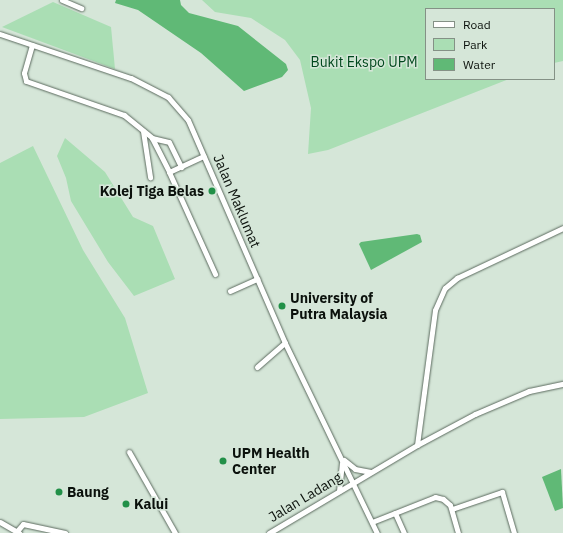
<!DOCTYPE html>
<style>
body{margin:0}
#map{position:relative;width:563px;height:533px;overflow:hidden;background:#d5e6d8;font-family:"IBM Plex Sans",sans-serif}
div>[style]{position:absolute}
.green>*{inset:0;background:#aadeb4}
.water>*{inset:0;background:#60b976}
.roads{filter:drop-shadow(0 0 1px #5b6a5e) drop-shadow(0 0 1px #5b6a5e)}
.street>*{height:5px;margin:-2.5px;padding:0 2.5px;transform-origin:2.5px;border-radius:2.5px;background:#fff}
.dots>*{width:11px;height:11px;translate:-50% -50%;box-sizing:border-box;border:2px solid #d5e6d8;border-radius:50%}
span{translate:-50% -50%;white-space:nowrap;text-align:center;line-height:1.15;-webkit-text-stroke:3px #d5e6d8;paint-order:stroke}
.park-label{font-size:14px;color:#00481d}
.poi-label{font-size:14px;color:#0b110c;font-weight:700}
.right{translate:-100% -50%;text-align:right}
.left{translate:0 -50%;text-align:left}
.street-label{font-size:14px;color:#0b110c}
.legend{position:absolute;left:425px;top:8px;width:130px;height:72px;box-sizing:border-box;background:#d5e6d8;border:1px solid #849186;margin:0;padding:5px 7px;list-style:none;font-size:12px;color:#0b110c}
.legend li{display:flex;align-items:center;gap:8px;height:20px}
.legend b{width:20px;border:1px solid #849186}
</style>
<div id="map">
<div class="green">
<i style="clip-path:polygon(202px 0,563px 0,563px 61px,554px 63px,554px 9px,426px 9px,426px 79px,509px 79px,328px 150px,308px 154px,311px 108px,300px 60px,285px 40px,251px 18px,215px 12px)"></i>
<i style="clip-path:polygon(53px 2px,111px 27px,115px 69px,2px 27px)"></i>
<i style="clip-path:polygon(65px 138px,105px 172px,133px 217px,153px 226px,175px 279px,134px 296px,108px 262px,71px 201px,66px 178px,57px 156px)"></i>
<i style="clip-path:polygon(33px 146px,83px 250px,125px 318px,148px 393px,84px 417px,0 419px,0 163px)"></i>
</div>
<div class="water">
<i style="clip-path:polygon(116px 0,180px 0,181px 5px,189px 13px,238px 26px,286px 64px,288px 70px,282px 77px,244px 91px,201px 53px,138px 10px,115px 3px)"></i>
<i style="clip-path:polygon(417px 234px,420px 235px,422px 242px,371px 270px,359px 244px,361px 242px)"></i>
<i style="clip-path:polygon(561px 469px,563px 508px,555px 511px,542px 477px)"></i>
</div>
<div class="roads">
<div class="street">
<i style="left:62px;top:0;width:21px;rotate:23deg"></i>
<i style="left:0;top:34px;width:138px;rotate:18.6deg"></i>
<i style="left:131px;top:78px;width:42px;rotate:27.2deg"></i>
<i style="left:168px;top:97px;width:30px;rotate:49deg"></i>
<i style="left:188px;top:120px;width:243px;rotate:66.5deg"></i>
<i style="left:285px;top:343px;width:211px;rotate:64.2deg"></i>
<i style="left:32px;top:45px;width:29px;rotate:106deg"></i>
<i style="left:24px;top:73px;width:8px;rotate:76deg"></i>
<i style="left:26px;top:81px;width:104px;rotate:19.1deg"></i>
<i style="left:124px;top:115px;width:36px;rotate:39deg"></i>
<i style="left:152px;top:138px;width:38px;rotate:63deg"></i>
<i style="left:169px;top:172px;width:38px;rotate:-25deg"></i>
<i style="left:143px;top:131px;width:47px;rotate:81.3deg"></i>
<i style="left:152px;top:138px;width:17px;rotate:13deg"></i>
<i style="left:169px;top:142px;width:28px;rotate:64deg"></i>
<i style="left:169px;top:172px;width:112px;rotate:65.7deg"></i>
<i style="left:230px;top:291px;width:30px;rotate:-24deg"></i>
<i style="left:257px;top:367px;width:37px;rotate:-41deg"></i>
<i style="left:417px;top:445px;width:136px;rotate:-82.4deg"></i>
<i style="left:435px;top:310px;width:24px;rotate:-66deg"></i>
<i style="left:445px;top:288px;width:16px;rotate:-40deg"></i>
<i style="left:457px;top:278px;width:117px;rotate:-25.3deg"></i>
<i style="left:129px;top:452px;width:93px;rotate:60.4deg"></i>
<i style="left:344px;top:460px;width:14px;rotate:39deg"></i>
<i style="left:355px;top:469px;width:16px;rotate:11deg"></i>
<i style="left:339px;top:491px;width:28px;rotate:-84deg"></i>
<i style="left:452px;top:509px;width:53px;rotate:-18.8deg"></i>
<i style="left:502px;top:492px;width:43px;rotate:73.7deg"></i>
<i style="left:395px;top:513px;width:22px;rotate:66deg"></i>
<i style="left:0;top:522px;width:22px;rotate:30deg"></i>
<i style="left:372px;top:522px;width:68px;rotate:-21.6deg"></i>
<i style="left:435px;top:497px;width:8px;rotate:14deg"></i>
<i style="left:443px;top:499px;width:9px;rotate:41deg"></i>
<i style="left:450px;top:505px;width:29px;rotate:74deg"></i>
<i style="left:17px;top:531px;width:9px;rotate:-49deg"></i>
<i style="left:23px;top:524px;width:43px;rotate:12.1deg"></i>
<i style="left:269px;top:533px;width:172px;rotate:-30.7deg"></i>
<i style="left:417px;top:445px;width:66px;rotate:-28.1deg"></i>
<i style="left:475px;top:414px;width:59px;rotate:-23.1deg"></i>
<i style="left:529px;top:391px;width:35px;rotate:-12deg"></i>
</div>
</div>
<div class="dots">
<i style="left:212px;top:191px;background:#229048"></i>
<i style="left:282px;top:306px;background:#229048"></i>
<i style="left:223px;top:461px;background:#229048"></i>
<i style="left:59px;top:492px;background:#229048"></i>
<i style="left:126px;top:504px;background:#229048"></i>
</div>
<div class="park-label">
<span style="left:364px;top:62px">Bukit Ekspo UPM</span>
</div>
<div class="poi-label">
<span class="right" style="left:204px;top:191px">Kolej Tiga Belas</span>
<span class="left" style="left:290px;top:306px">University of<br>Putra Malaysia</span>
<span class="left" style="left:232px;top:461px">UPM Health<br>Center</span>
<span class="left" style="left:67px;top:492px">Baung</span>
<span class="left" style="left:134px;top:504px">Kalui</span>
</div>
<div class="street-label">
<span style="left:237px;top:201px;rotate:67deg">Jalan Maklumat</span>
<span style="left:305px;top:497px;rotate:-31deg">Jalan Ladang</span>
</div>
<ul class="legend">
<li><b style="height:5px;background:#fff"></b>Road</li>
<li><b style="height:11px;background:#aadeb4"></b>Park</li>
<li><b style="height:11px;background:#60b976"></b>Water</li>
</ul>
</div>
